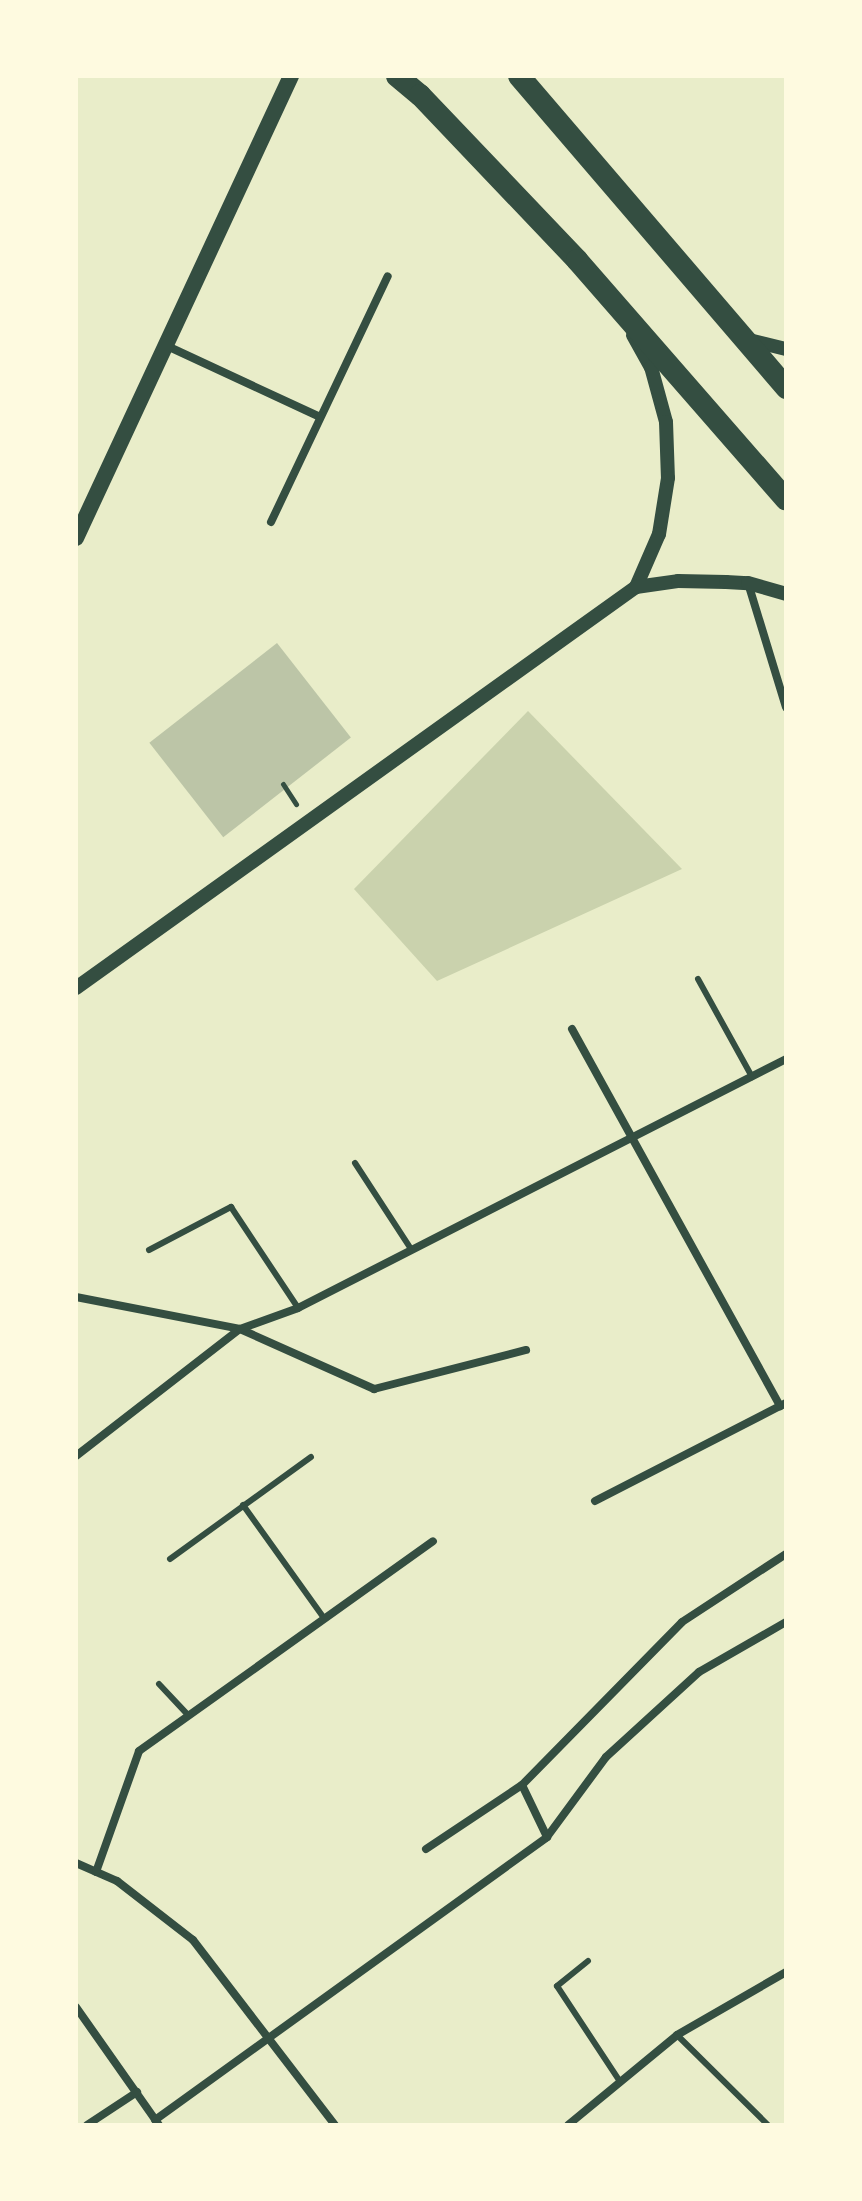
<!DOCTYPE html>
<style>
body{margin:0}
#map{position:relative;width:862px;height:2201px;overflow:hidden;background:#e9edc9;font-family:Cabin,sans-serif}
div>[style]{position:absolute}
.green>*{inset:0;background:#cad2ad}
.building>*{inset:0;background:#bcc5a7;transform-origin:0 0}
.path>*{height:5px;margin:-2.5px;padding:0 2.5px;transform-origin:2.5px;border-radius:2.5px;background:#344e41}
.service>*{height:6px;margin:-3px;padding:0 3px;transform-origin:3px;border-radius:3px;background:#344e41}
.minor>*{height:8px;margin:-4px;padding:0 4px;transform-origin:4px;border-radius:4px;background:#344e41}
.tertiary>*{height:14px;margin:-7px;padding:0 7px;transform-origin:7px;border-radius:7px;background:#344e41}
.secondary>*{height:16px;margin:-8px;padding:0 8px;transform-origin:8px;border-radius:8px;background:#344e41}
.trunk>*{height:22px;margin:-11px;padding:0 11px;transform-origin:11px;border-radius:11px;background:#344e41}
span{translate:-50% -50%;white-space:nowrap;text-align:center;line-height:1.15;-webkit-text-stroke:6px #fefae0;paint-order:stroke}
.frame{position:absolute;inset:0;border:78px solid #fefae0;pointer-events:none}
</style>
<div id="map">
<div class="green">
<i style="clip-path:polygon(528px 711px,682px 869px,437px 981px,354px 889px)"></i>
</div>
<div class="building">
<i style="left:277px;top:643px;width:120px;height:162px;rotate:52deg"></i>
</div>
<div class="path">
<i style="left:283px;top:784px;width:24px;rotate:57deg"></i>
</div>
<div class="service">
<i style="left:698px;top:979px;width:112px;rotate:61.1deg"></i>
<i style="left:355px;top:1163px;width:103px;rotate:56.9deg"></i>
<i style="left:149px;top:1250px;width:93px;rotate:-27.7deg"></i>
<i style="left:231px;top:1207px;width:121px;rotate:56.4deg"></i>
<i style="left:243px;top:1505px;width:139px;rotate:54.4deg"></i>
<i style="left:170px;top:1559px;width:174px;rotate:-35.9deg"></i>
<i style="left:159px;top:1684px;width:42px;rotate:46.9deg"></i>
<i style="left:588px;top:1961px;width:40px;rotate:141deg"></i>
<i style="left:557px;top:1986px;width:113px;rotate:56.6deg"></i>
<i style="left:677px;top:2035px;width:128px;rotate:44.7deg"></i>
</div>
<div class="minor">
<i style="left:165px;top:345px;width:171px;rotate:24.9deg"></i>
<i style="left:271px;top:522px;width:272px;rotate:-64.6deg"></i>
<i style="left:748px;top:583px;width:130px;rotate:73deg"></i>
<i style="left:572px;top:1029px;width:431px;rotate:61.1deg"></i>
<i style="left:76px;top:1297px;width:167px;rotate:11deg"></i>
<i style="left:240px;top:1329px;width:147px;rotate:24.1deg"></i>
<i style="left:374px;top:1389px;width:157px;rotate:-14.4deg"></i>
<i style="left:76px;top:1456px;width:207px;rotate:-37.8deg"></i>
<i style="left:240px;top:1329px;width:62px;rotate:-19.9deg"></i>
<i style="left:298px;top:1308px;width:548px;rotate:-27.03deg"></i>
<i style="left:595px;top:1501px;width:215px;rotate:-27.2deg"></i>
<i style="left:522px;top:1785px;width:58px;rotate:64.3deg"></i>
<i style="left:426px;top:1849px;width:115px;rotate:-33.7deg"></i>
<i style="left:522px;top:1785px;width:228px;rotate:-45.5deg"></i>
<i style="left:682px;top:1622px;width:124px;rotate:-33.2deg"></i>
<i style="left:76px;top:1863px;width:45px;rotate:23.7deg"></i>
<i style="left:117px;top:1881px;width:96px;rotate:37.8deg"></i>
<i style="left:193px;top:1940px;width:233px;rotate:52.5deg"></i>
<i style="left:96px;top:1872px;width:128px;rotate:-70.4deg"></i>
<i style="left:139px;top:1751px;width:361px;rotate:-35.5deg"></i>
<i style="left:76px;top:2007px;width:144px;rotate:54.9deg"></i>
<i style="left:155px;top:2120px;width:483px;rotate:-35.8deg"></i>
<i style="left:547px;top:1837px;width:99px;rotate:-53.6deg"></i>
<i style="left:606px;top:1757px;width:126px;rotate:-42.4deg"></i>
<i style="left:699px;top:1672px;width:100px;rotate:-29.9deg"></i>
<i style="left:87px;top:2125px;width:60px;rotate:-33.4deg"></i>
<i style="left:568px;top:2125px;width:141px;rotate:-39.5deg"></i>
<i style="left:677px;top:2035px;width:126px;rotate:-30deg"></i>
</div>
<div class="tertiary">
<i style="left:633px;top:335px;width:37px;rotate:61deg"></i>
<i style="left:651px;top:367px;width:57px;rotate:74.7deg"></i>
<i style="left:666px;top:422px;width:56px;rotate:88deg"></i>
<i style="left:668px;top:478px;width:57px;rotate:99.1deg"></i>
<i style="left:659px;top:534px;width:58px;rotate:113.5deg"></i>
<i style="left:745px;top:339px;width:42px;rotate:13.7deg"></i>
<i style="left:76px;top:988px;width:689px;rotate:-35.61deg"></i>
<i style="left:636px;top:587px;width:42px;rotate:-8.1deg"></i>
<i style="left:678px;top:581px;width:48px;rotate:1.2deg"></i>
<i style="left:726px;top:582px;width:22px;rotate:3deg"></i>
<i style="left:748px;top:583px;width:40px;rotate:16deg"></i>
</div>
<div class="secondary">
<i style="left:76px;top:538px;width:510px;rotate:-65.04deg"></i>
</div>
<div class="trunk">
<i style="left:397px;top:76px;width:30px;rotate:40deg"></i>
<i style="left:420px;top:95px;width:228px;rotate:46.4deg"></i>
<i style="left:577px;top:260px;width:318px;rotate:48.9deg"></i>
<i style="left:519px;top:76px;width:411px;rotate:49.4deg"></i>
</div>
<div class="frame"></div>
</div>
